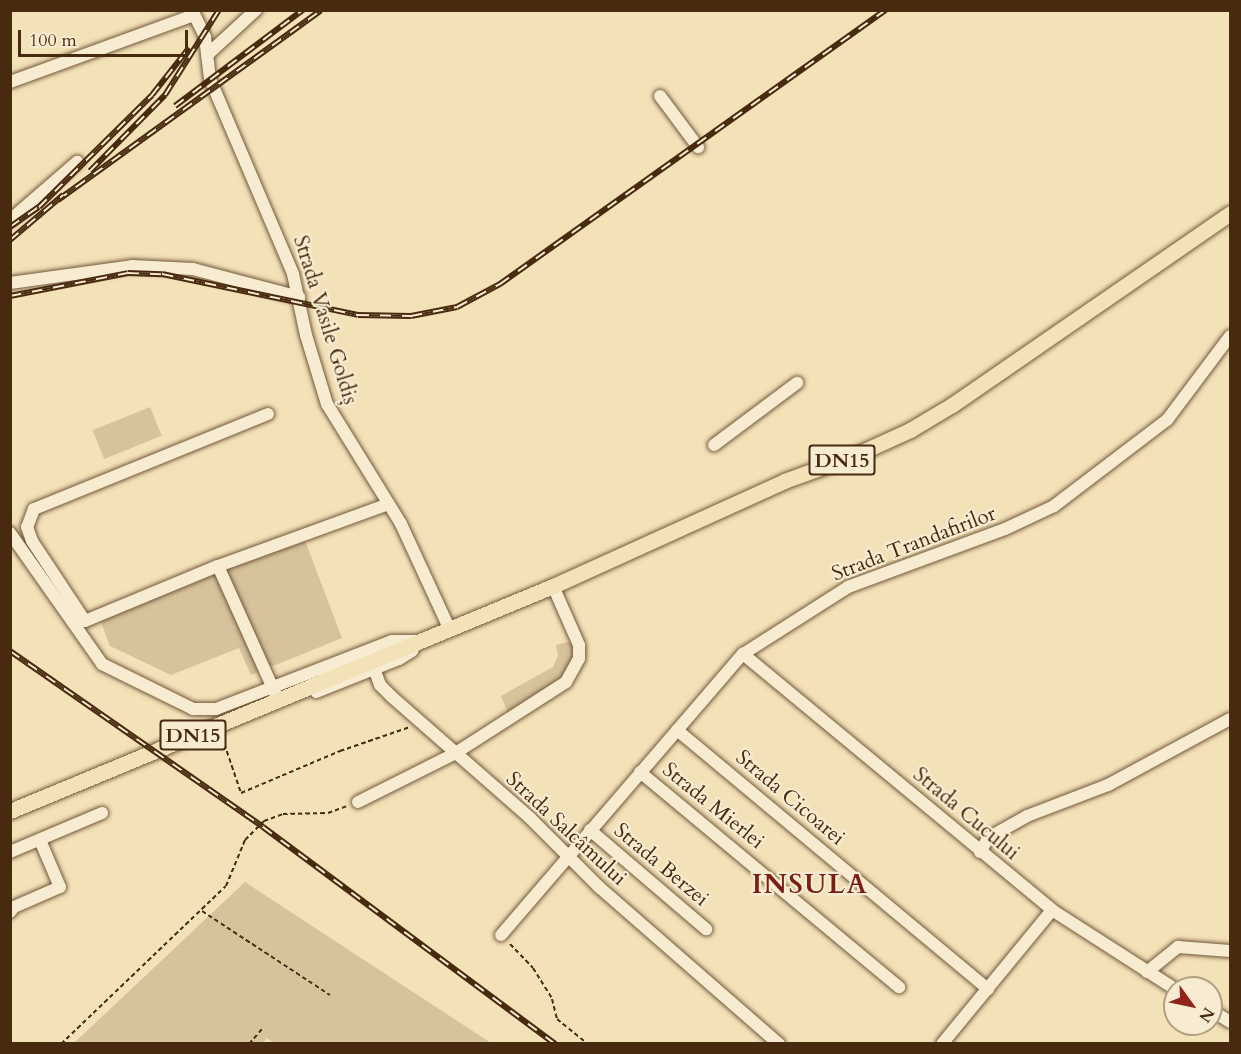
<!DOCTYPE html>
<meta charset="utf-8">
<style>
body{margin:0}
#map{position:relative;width:1241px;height:1054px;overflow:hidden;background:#f3e1b8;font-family:Cardo,serif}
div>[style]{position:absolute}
.green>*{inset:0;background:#d6c29b;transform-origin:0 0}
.path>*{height:2px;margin-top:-1px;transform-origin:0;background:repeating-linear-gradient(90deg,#482a0f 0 4.5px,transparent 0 7.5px)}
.roads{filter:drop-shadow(0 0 2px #735839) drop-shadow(0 0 2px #735839)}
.minor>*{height:12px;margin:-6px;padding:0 6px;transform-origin:6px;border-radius:6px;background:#f7ecd1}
.major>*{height:15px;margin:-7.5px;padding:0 7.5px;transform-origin:7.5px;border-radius:7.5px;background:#f3e1b8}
.rail>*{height:6px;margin-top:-3px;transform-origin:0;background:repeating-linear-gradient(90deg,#f7ecd1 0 11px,#482a0f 0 22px);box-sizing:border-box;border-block:2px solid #482a0f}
span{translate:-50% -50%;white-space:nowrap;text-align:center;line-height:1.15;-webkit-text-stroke:4.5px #f7ecd1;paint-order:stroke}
.shield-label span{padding:2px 4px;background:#f7ecd1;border:2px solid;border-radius:4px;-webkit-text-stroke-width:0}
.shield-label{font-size:20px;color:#482a0f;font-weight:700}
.street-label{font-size:21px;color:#482a0f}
.district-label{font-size:27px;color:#7a1f14;font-weight:700;letter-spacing:1.5px}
.frame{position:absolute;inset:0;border:12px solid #482a0f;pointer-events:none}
.north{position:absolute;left:1163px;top:976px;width:60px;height:60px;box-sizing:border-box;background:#f7ecd1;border:2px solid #b19e83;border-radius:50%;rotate:123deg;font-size:16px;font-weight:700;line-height:24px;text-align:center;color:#482a0f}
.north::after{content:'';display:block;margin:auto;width:21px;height:27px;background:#8f2418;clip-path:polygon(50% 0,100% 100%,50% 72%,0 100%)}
.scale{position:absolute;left:18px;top:30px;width:170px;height:27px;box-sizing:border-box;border:3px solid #482a0f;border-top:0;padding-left:8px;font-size:18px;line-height:21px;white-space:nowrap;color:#482a0f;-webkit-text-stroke:4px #f7ecd1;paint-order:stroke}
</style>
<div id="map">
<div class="green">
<i style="left:150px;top:407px;width:31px;height:62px;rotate:68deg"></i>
<i style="clip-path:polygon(304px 538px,342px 638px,251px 675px,239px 648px,171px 675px,110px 646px,100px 619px)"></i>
<i style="clip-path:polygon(573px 641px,574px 661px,565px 676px,509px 715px,501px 696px,553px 667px,558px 656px,556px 645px)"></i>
<i style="clip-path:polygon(245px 882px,491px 1043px,275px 1044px,267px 1038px,262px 1044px,74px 1043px)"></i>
</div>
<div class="path">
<i style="left:222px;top:737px;width:59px;rotate:71.3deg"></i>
<i style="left:241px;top:793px;width:108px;rotate:-23deg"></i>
<i style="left:340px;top:751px;width:74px;rotate:-18.9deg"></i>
<i style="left:202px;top:911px;width:153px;rotate:33.3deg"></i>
<i style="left:510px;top:944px;width:33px;rotate:46deg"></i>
<i style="left:533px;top:968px;width:36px;rotate:58deg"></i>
<i style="left:552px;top:999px;width:21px;rotate:76deg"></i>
<i style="left:557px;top:1019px;width:40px;rotate:39deg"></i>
<i style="left:61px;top:1044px;width:228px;rotate:-43.8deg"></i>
<i style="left:226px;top:886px;width:50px;rotate:-67.6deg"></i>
<i style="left:245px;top:840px;width:27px;rotate:-45deg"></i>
<i style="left:264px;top:821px;width:20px;rotate:-20deg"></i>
<i style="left:283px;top:814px;width:45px;rotate:-1.3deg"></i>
<i style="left:328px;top:813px;width:20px;rotate:-20deg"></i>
<i style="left:249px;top:1044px;width:21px;rotate:-49deg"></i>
</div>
<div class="roads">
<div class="minor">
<i style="left:192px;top:10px;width:30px;rotate:64deg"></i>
<i style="left:205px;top:37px;width:42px;rotate:83.2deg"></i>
<i style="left:210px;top:79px;width:212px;rotate:66.9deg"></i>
<i style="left:293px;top:274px;width:62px;rotate:78deg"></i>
<i style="left:306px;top:335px;width:72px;rotate:73.1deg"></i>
<i style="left:327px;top:404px;width:141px;rotate:58.3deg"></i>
<i style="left:401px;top:524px;width:115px;rotate:65.2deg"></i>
<i style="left:207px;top:55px;width:67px;rotate:-42.6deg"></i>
<i style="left:10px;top:82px;width:196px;rotate:-20deg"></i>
<i style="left:660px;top:96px;width:64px;rotate:53.3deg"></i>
<i style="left:10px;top:220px;width:89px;rotate:-40.9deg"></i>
<i style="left:10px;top:283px;width:123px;rotate:-7.9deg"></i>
<i style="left:132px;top:266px;width:61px;rotate:2.8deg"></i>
<i style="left:193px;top:269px;width:110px;rotate:14.8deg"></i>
<i style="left:268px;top:414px;width:253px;rotate:157.9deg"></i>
<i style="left:34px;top:509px;width:19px;rotate:111deg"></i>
<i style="left:27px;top:527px;width:15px;rotate:70deg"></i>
<i style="left:32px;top:541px;width:96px;rotate:56.5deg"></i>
<i style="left:85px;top:621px;width:144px;rotate:-22.5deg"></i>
<i style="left:218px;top:566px;width:181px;rotate:-20deg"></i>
<i style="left:714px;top:445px;width:104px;rotate:-36.8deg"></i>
<i style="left:10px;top:533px;width:160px;rotate:54.9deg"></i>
<i style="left:102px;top:664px;width:102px;rotate:26.3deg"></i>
<i style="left:193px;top:709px;width:23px"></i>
<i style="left:216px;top:709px;width:189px;rotate:-21.1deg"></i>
<i style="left:392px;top:641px;width:25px"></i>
<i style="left:417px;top:641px;width:11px;rotate:117deg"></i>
<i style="left:412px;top:651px;width:15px;rotate:148deg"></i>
<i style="left:399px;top:659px;width:89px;rotate:158.3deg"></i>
<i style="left:218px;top:566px;width:141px;rotate:65.8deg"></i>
<i style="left:743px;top:654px;width:401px;rotate:39.6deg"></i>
<i style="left:1052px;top:910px;width:146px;rotate:32.7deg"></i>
<i style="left:375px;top:671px;width:15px;rotate:70deg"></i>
<i style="left:380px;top:685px;width:17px;rotate:45deg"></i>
<i style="left:392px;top:697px;width:184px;rotate:41.2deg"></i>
<i style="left:530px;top:818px;width:98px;rotate:45deg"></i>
<i style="left:599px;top:887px;width:239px;rotate:41.1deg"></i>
<i style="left:677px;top:730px;width:405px;rotate:39.8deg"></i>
<i style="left:640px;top:772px;width:337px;rotate:39.7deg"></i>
<i style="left:358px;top:802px;width:107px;rotate:-26.6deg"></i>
<i style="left:454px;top:754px;width:133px;rotate:-32.7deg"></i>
<i style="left:566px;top:682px;width:26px;rotate:-61deg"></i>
<i style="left:579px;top:659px;width:14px;rotate:-90deg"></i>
<i style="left:579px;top:645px;width:64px;rotate:-113.8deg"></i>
<i style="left:590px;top:830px;width:153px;rotate:40.5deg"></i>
<i style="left:10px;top:852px;width:100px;rotate:-23deg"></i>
<i style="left:980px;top:852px;width:16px;rotate:-60deg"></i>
<i style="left:988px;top:838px;width:45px;rotate:-29.4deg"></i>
<i style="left:1027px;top:816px;width:87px;rotate:-20.9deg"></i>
<i style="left:1108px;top:785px;width:139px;rotate:-28.4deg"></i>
<i style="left:10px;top:912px;width:6px;rotate:-51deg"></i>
<i style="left:14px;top:907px;width:50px;rotate:-23.5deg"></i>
<i style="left:60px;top:887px;width:51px;rotate:-113.1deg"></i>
<i style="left:501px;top:935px;width:371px;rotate:-49.3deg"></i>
<i style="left:743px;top:654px;width:125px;rotate:-32.5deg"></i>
<i style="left:848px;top:587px;width:167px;rotate:-20.3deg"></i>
<i style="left:1005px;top:529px;width:54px;rotate:-25.1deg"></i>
<i style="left:1054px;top:506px;width:142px;rotate:-37.3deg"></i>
<i style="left:1167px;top:420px;width:105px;rotate:-53.1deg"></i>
<i style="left:1147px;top:972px;width:40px;rotate:-39deg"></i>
<i style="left:1178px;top:947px;width:52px;rotate:4.4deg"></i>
<i style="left:1211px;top:1010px;width:22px;rotate:32deg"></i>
<i style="left:942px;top:1044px;width:173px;rotate:-50.6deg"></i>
</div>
<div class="major">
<i style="left:10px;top:811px;width:588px;rotate:-22.51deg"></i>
<i style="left:553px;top:586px;width:254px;rotate:-24.4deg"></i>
<i style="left:784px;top:481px;width:73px;rotate:-19.9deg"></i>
<i style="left:853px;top:456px;width:63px;rotate:-24.5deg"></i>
<i style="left:910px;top:430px;width:49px;rotate:-30.8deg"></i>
<i style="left:952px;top:405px;width:338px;rotate:-34.6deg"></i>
</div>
</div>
<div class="rail">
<i style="left:175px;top:106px;width:160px;rotate:-36.9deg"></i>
<i style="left:90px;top:171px;width:107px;rotate:-45.4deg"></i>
<i style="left:165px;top:95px;width:101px;rotate:-57.6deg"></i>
<i style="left:58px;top:200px;width:324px;rotate:-35.8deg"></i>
<i style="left:10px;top:227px;width:35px;rotate:-35deg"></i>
<i style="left:39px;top:207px;width:159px;rotate:-44.7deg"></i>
<i style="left:152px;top:95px;width:60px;rotate:-51.8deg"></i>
<i style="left:10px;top:240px;width:70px;rotate:-40.3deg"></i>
<i style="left:10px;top:296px;width:120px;rotate:-11deg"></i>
<i style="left:128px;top:273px;width:34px;rotate:2deg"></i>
<i style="left:162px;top:274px;width:200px;rotate:11.8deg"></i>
<i style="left:358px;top:315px;width:53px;rotate:1.1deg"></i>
<i style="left:411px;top:316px;width:47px;rotate:-11.1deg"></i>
<i style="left:457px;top:307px;width:49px;rotate:-28.1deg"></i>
<i style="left:500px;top:284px;width:473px;rotate:-35.4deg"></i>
<i style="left:10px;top:651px;width:308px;rotate:34.8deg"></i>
<i style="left:263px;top:827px;width:364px;rotate:36.6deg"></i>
</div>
<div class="shield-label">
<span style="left:842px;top:460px">DN15</span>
<span style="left:193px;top:735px">DN15</span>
</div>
<div class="street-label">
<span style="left:325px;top:320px;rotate:73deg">Strada Vasile Goldiș</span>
<span style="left:914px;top:544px;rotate:-21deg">Strada Trandafirilor</span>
<span style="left:790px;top:798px;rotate:40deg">Strada Cicoarei</span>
<span style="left:713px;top:806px;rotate:39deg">Strada Mierlei</span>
<span style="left:966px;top:814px;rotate:40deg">Strada Cucului</span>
<span style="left:566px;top:829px;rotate:43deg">Strada Salcâmului</span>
<span style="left:661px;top:865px;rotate:40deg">Strada Berzei</span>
</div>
<div class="district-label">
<span style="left:810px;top:885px">INSULA</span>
</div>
<div class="frame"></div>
<div class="north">N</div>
<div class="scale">100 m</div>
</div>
